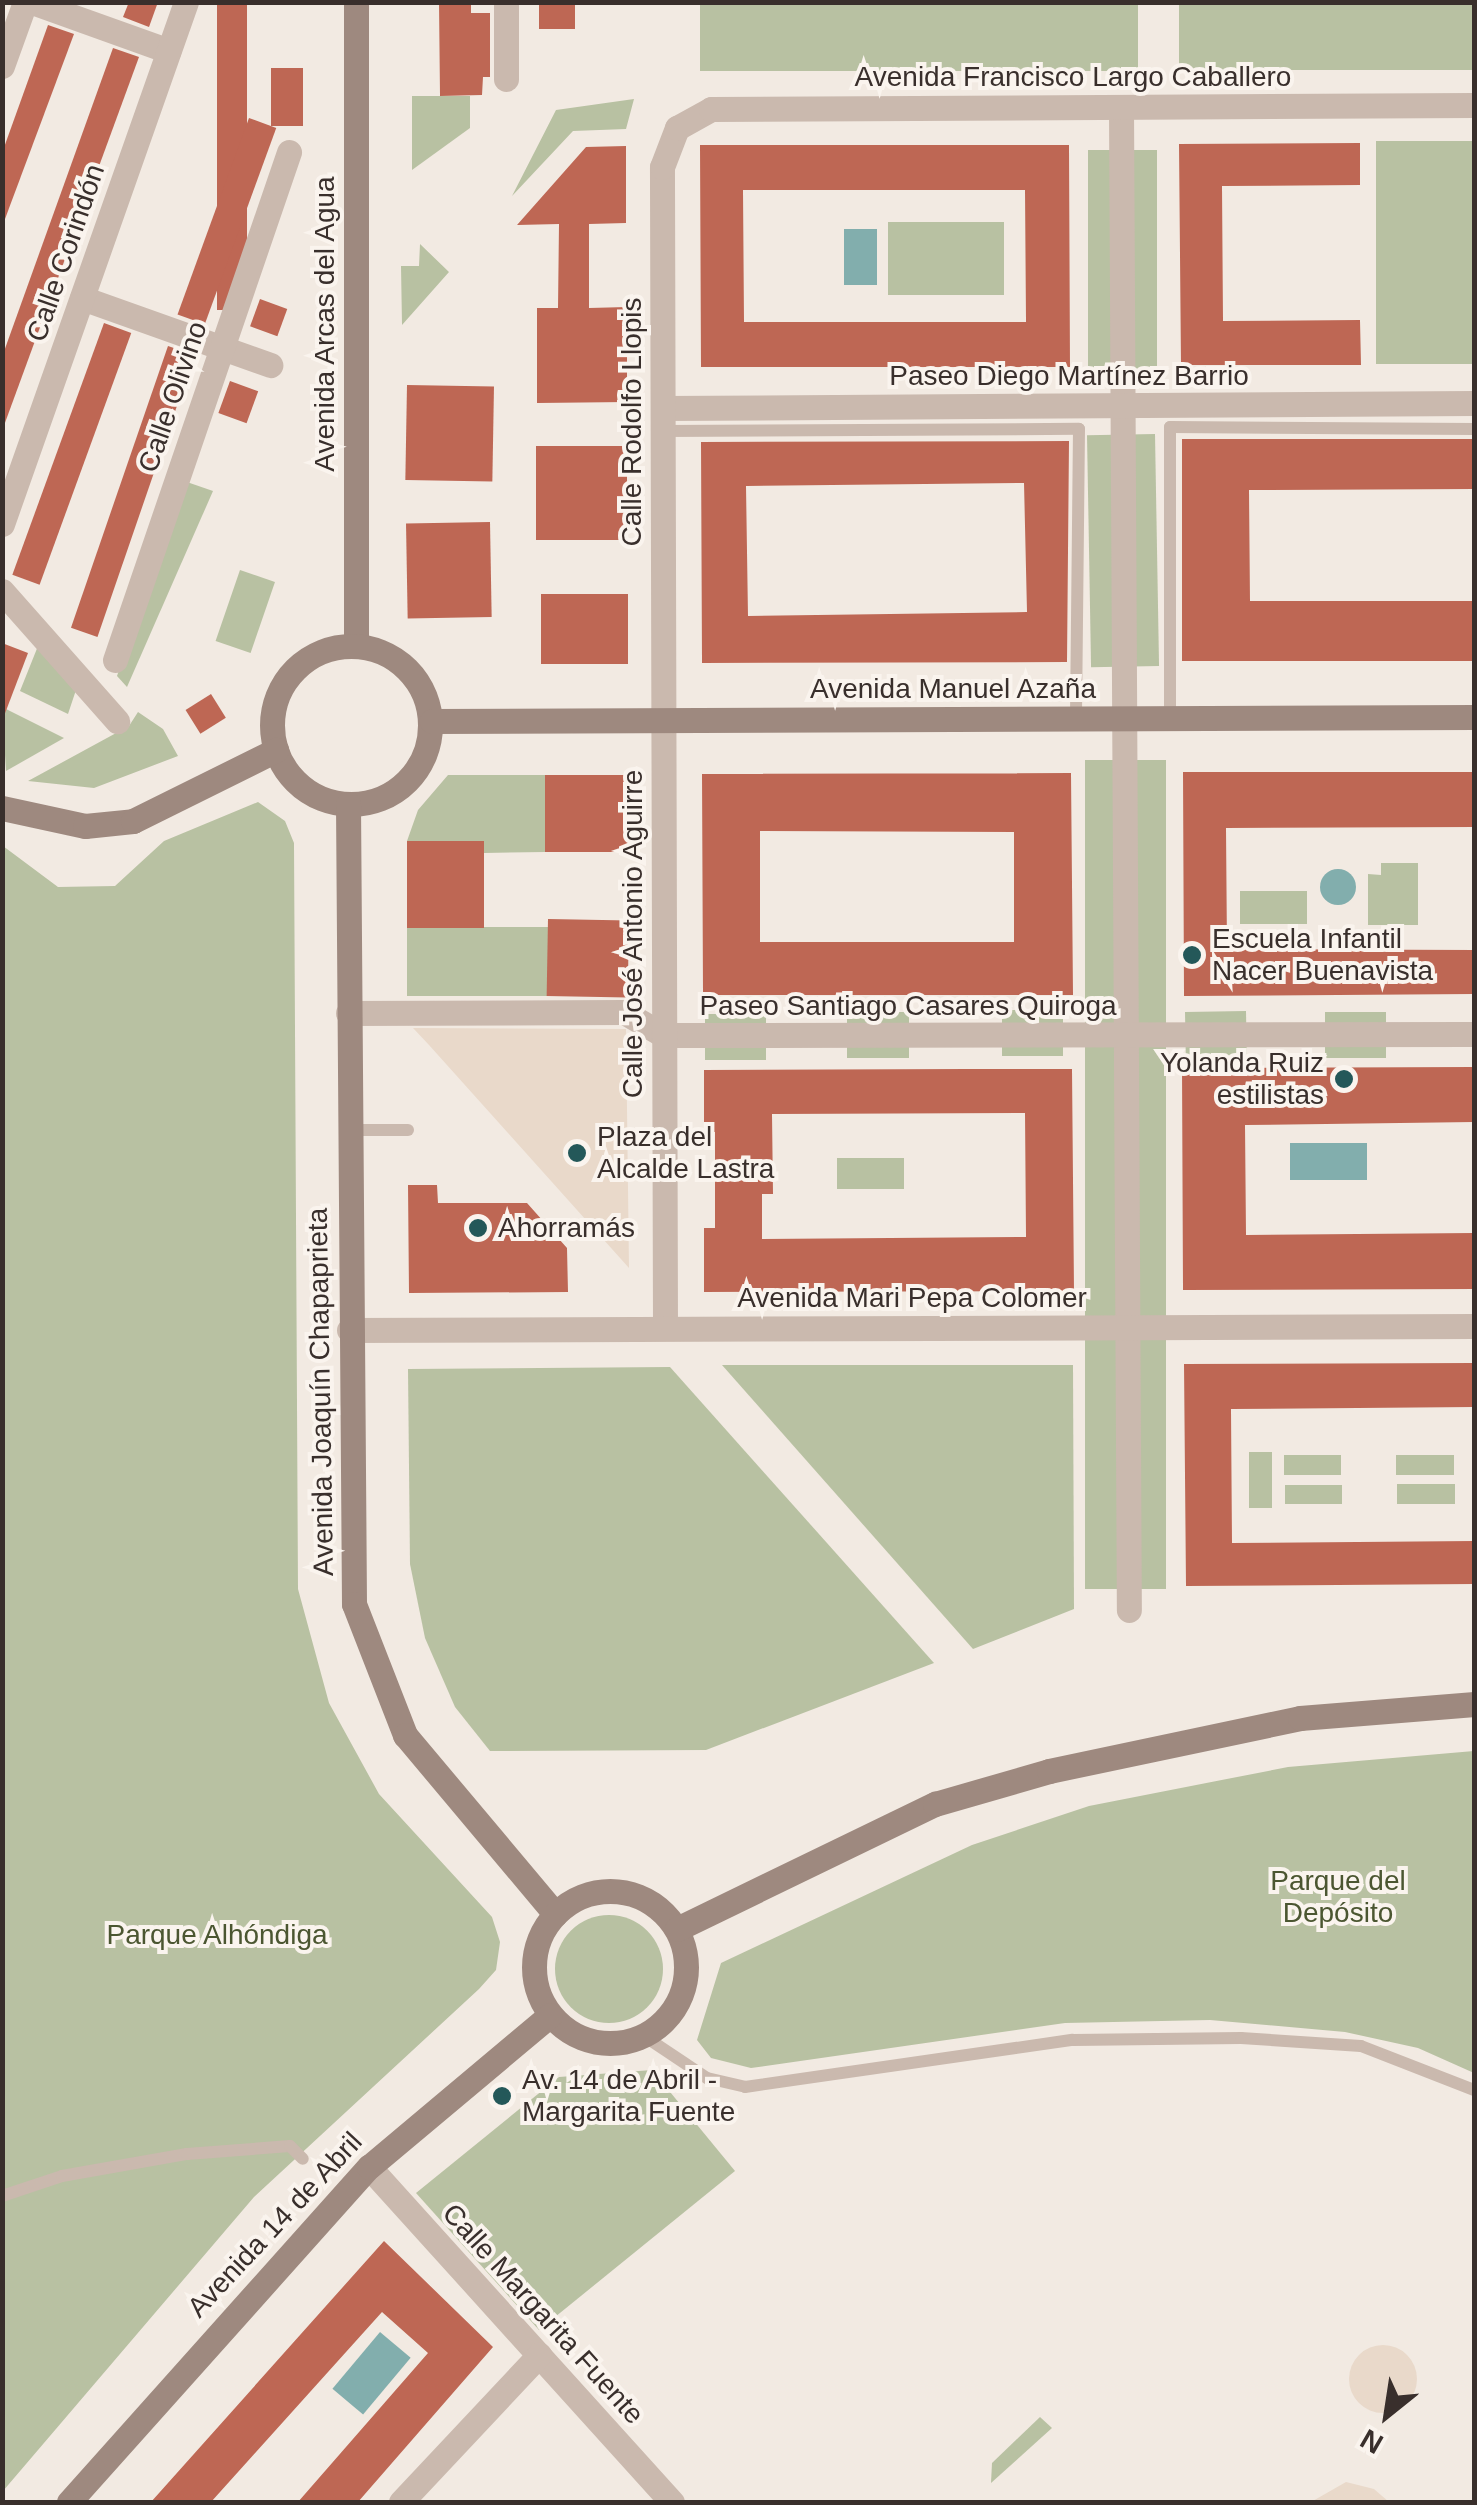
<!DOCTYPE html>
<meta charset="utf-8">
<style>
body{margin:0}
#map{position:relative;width:1477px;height:2505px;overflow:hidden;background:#f2eae2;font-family:Helvetica,sans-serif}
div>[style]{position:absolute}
.green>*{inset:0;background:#b8c1a2;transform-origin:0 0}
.round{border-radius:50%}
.plaza>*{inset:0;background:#e9d9ca}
.water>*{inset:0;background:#82aead;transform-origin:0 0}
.building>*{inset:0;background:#be6754;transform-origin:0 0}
.lane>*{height:12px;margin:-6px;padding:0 6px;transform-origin:6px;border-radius:6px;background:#cab9ae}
.street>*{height:25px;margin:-12.5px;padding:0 12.5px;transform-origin:12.5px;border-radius:12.5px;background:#cab9ae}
.secondary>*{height:25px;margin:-12.5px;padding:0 12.5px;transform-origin:12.5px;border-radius:12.5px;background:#9e897f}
.secondary>.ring{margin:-12.5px;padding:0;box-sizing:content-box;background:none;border:25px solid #9e897f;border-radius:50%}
.dots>*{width:28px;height:28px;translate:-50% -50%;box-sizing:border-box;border:5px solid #faf4ee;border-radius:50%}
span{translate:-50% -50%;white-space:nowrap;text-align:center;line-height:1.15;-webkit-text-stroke:8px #faf4ee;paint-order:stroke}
.street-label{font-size:28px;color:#392f2c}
.poi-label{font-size:28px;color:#392f2c}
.left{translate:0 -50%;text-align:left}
.right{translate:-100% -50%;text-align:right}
.park-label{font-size:28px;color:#4b5631}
.frame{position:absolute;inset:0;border:5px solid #392f2c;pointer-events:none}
.north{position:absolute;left:1337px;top:2365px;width:100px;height:100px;-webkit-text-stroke:8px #faf4ee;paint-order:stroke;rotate:210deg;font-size:28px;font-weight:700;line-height:40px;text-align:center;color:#392f2c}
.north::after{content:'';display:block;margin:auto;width:35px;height:45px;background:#392f2c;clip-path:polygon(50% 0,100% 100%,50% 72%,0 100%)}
</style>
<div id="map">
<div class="green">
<i style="left:700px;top:3px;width:438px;height:68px"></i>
<i style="left:1179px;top:3px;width:295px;height:67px"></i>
<i style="clip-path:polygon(412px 96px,470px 96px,470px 128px,412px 170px)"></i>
<i style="clip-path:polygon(634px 99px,626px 129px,573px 131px,512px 196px,556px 110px)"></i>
<i style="left:1474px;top:141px;width:223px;height:98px;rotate:90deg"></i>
<i style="left:1088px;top:150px;width:69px;height:232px"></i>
<i style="left:888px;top:222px;width:116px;height:73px"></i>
<i style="clip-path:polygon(420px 244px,449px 272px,402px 325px,401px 266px,419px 266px)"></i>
<i style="left:1155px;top:434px;width:232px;height:68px;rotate:89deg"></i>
<i style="clip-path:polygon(184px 481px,213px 491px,127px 687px,117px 676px)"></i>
<i style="left:240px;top:570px;width:37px;height:75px;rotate:19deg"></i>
<i style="clip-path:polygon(38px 646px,76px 690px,68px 714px,20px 691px)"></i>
<i style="clip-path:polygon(2px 707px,64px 738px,6px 771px)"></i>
<i style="clip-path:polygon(138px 712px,163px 729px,178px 756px,94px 788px,28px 781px,129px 726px)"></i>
<i style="left:1166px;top:760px;width:829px;height:81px;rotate:90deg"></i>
<i style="clip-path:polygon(448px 775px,545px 775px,545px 852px,484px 853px,483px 841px,407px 841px,418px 810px)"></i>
<i style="clip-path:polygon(258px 802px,285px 821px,294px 843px,298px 1589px,329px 1703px,379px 1794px,492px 1917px,500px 1942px,496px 1970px,479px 1989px,254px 2197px,3px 2491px,3px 846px,58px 887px,115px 886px,164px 841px)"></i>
<i style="clip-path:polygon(1381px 863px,1418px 863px,1418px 925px,1368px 925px,1368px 874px,1381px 875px)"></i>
<i style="left:1240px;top:891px;width:67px;height:33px"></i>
<i style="left:548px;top:927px;width:69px;height:141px;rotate:90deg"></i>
<i style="left:1002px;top:1010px;width:61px;height:46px"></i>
<i style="left:1246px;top:1011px;width:46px;height:61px;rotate:89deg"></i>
<i style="left:909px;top:1012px;width:46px;height:62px;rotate:90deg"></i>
<i style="left:1386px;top:1012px;width:46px;height:61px;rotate:90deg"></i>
<i style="left:705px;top:1014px;width:61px;height:46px"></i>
<i style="left:837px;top:1158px;width:67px;height:31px"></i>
<i style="clip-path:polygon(722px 1365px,1073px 1365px,1074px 1609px,973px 1649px)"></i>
<i style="clip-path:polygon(670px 1367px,934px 1663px,706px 1750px,490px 1751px,455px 1707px,425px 1638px,410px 1564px,408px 1369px)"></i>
<i style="left:1249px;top:1452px;width:23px;height:56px"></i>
<i style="left:1341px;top:1455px;width:20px;height:57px;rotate:90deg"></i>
<i style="left:1396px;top:1455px;width:58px;height:20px"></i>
<i style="left:1397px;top:1484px;width:58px;height:20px"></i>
<i style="left:1285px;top:1485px;width:57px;height:19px"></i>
<i style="clip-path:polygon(1474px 1751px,1474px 2073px,1418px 2048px,1345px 2032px,1210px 2020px,1065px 2023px,751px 2068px,711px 2058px,697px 2040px,721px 1963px,972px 1845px,1089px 1806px,1288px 1767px)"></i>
<i class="round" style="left:555px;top:1915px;width:108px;height:108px"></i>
<i style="clip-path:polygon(652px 2070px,735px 2171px,539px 2330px,416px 2193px,559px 2077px)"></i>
<i style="clip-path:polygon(1040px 2417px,1052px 2428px,991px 2483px,992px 2463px)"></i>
</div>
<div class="plaza">
<i style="clip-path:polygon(413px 1028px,626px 1029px,629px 1268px,429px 1045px)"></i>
<i class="round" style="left:1349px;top:2345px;width:68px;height:68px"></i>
<i style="clip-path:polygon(1346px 2482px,1374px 2489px,1389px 2502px,1311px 2502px)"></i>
</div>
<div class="water">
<i style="left:844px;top:229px;width:33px;height:56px"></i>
<i class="round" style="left:1320px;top:869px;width:36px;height:36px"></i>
<i style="left:1367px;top:1143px;width:37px;height:77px;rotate:90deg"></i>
<i style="left:380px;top:2332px;width:40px;height:74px;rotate:40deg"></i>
</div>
<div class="building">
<i style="clip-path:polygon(129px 2px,158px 2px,149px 27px,123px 17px)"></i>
<i style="left:217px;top:2px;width:30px;height:308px"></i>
<i style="clip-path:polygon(439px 2px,471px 2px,471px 13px,490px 13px,490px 77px,483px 77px,482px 95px,440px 96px)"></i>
<i style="left:539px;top:2px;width:36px;height:27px"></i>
<i style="clip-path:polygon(48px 25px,74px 34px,2px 227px,2px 153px)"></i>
<i style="clip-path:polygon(113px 48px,139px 57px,2px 431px,2px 357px)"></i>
<i style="left:271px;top:68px;width:32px;height:58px"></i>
<i style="left:249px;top:118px;width:29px;height:209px;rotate:20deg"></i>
<i style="clip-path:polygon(1360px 143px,1360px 185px,1222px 186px,1223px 321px,1360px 320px,1361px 365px,1181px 365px,1179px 144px)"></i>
<i style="clip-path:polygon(evenodd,700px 145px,1069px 145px,1070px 367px,701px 367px,700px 145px,743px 190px,1025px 190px,1026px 322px,744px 322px,743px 190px)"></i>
<i style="clip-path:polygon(626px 146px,626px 223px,589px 224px,589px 308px,627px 307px,627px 402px,537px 403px,537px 308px,558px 308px,559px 224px,517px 225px,586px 147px)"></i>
<i style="left:260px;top:299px;width:29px;height:29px;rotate:20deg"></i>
<i style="left:104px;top:323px;width:29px;height:268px;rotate:20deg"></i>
<i style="left:168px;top:346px;width:28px;height:298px;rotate:19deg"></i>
<i style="left:230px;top:381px;width:30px;height:34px;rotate:20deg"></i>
<i style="left:407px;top:385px;width:87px;height:95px;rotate:1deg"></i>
<i style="clip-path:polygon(1182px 439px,1474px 439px,1474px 489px,1249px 490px,1250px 601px,1474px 601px,1474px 661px,1182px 661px)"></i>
<i style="clip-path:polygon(evenodd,1069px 441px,1067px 662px,702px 663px,701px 442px,1069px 441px,1024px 483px,1027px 612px,748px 616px,746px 486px,1024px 483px)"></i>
<i style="left:536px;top:446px;width:91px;height:94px"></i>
<i style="left:490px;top:522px;width:95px;height:84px;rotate:89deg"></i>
<i style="left:541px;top:594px;width:87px;height:70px"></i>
<i style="clip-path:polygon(2px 643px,28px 653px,4px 716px,2px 715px)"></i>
<i style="left:211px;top:694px;width:28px;height:30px;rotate:58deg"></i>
<i style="clip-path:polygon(1183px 772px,1474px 772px,1474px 827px,1226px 828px,1227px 949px,1474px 950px,1474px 994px,1184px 996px)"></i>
<i style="clip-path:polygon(evenodd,1071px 773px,1073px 995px,703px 995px,702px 774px,1071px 773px,760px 831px,1014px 832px,1014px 942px,760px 942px,760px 831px)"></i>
<i style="left:545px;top:775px;width:83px;height:77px"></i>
<i style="left:407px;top:841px;width:77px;height:87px"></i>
<i style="left:548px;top:919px;width:81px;height:77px;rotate:1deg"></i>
<i style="clip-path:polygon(1474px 1067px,1474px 1122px,1245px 1125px,1246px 1235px,1474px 1233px,1474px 1289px,1183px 1290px,1182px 1068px)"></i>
<i style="clip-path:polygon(evenodd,968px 1069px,1072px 1069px,1074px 1291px,704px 1292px,704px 1228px,715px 1228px,715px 1132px,704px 1132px,704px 1070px,968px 1069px,1025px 1113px,1026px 1237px,762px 1239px,762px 1194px,773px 1194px,772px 1114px,1025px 1113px)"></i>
<i style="clip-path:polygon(408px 1185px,437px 1185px,438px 1203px,527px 1203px,567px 1248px,568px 1292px,409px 1293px)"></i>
<i style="clip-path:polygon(1474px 1363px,1474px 1407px,1231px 1409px,1232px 1543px,1474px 1541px,1474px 1584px,1186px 1586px,1184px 1364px)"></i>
<i style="clip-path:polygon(384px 2241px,493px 2347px,358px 2502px,298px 2502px,428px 2353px,382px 2312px,211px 2502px,151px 2502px)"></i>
</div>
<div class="lane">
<i style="left:663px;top:431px;width:416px;rotate:-0.3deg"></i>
<i style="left:1079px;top:429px;width:290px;rotate:90.6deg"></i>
<i style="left:1170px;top:718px;width:291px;rotate:-90deg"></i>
<i style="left:1170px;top:427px;width:304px;rotate:0.4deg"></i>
<i style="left:348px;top:1130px;width:60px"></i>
<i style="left:644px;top:2036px;width:76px;rotate:33.7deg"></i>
<i style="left:707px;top:2078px;width:39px;rotate:13deg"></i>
<i style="left:745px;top:2087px;width:331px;rotate:-8.2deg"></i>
<i style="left:1073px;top:2040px;width:168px;rotate:-0.7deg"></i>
<i style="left:1241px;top:2038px;width:120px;rotate:3.8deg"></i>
<i style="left:1361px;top:2046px;width:121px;rotate:21.3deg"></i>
<i style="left:2px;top:2196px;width:63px;rotate:-18.4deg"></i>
<i style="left:62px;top:2176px;width:127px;rotate:-10deg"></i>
<i style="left:187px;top:2154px;width:103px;rotate:-4.4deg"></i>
<i style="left:290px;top:2146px;width:18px;rotate:45deg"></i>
</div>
<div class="street">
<i style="left:32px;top:2px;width:145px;rotate:19.7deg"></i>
<i style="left:2px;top:66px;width:68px;rotate:-70.2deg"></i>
<i style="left:506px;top:79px;width:77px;rotate:-90deg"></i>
<i style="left:1121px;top:107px;width:1503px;rotate:89.7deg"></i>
<i style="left:82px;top:298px;width:200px;rotate:19.6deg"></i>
<i style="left:663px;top:408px;width:811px;rotate:-0.35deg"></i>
<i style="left:2px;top:524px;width:553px;rotate:-70.58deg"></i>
<i style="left:2px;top:591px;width:174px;rotate:48.5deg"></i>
<i style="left:115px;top:660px;width:537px;rotate:-71.09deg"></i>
<i style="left:348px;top:1013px;width:276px;rotate:-0.2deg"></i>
<i style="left:624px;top:1012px;width:45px;rotate:30.5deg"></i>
<i style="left:663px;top:1035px;width:811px;rotate:-0.07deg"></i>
<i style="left:665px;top:1328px;width:1161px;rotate:-90.15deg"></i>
<i style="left:662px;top:167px;width:42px;rotate:-69deg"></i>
<i style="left:677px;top:128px;width:39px;rotate:-29deg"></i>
<i style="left:711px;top:109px;width:763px;rotate:-0.3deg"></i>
<i style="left:349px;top:1330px;width:1125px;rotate:-0.2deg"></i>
<i style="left:369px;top:2167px;width:452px;rotate:47.9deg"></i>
<i style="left:401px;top:2502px;width:202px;rotate:-46.8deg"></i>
</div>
<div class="secondary">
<i style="left:356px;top:646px;width:644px;rotate:-90deg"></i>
<i class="ring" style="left:272px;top:646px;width:133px;height:133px"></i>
<i style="left:432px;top:721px;width:1042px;rotate:-0.22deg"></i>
<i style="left:348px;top:804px;width:800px;rotate:89.57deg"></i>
<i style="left:354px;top:1604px;width:141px;rotate:68.7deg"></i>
<i style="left:405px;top:1735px;width:234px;rotate:50deg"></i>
<i style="left:2px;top:808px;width:85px;rotate:12.2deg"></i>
<i style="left:85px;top:826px;width:48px;rotate:-5.9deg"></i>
<i style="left:133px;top:821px;width:160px;rotate:-26.4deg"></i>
<i class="ring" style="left:534px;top:1891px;width:127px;height:127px"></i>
<i style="left:677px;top:1929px;width:287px;rotate:-25.9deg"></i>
<i style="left:935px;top:1804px;width:119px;rotate:-16.1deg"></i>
<i style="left:1049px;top:1771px;width:257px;rotate:-11.9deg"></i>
<i style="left:1300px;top:1718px;width:175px;rotate:-4.6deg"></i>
<i style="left:69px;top:2502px;width:450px;rotate:-48.2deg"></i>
<i style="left:369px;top:2167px;width:236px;rotate:-40deg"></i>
</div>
<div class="dots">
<i style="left:1192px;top:955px;background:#245859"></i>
<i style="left:1344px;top:1079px;background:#245859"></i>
<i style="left:577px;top:1153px;background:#245859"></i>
<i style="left:478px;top:1228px;background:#245859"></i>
<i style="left:502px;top:2096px;background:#245859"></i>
</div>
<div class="street-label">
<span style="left:1073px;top:77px">Avenida Francisco Largo Caballero</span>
<span style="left:66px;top:253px;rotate:-71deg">Calle Corindón</span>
<span style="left:325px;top:324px;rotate:-90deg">Avenida Arcas del Agua</span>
<span style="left:1069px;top:376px">Paseo Diego Martínez Barrio</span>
<span style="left:173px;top:397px;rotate:-71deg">Calle Olivino</span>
<span style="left:632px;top:422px;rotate:-90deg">Calle Rodolfo Llopis</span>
<span style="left:953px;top:689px">Avenida Manuel Azaña</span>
<span style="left:633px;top:934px;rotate:-90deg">Calle José Antonio Aguirre</span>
<span style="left:908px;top:1006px">Paseo Santiago Casares Quiroga</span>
<span style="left:912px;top:1298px">Avenida Mari Pepa Colomer</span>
<span style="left:321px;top:1392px;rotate:-91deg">Avenida Joaquín Chapaprieta</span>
<span style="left:275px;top:2225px;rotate:-47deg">Avenida 14 de Abril</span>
<span style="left:543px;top:2314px;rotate:48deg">Calle Margarita Fuente</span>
</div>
<div class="poi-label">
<span class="left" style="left:1212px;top:955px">Escuela Infantil<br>Nacer Buenavista</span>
<span class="right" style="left:1324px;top:1079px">Yolanda Ruiz<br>estilistas</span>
<span class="left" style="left:597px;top:1153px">Plaza del<br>Alcalde Lastra</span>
<span class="left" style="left:498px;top:1228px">Ahorramás</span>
<span class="left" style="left:522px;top:2096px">Av. 14 de Abril -<br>Margarita Fuente</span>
</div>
<div class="park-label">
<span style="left:1338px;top:1897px">Parque del<br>Depósito</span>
<span style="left:217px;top:1935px">Parque Alhóndiga</span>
</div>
<div class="frame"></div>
<div class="north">N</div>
</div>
